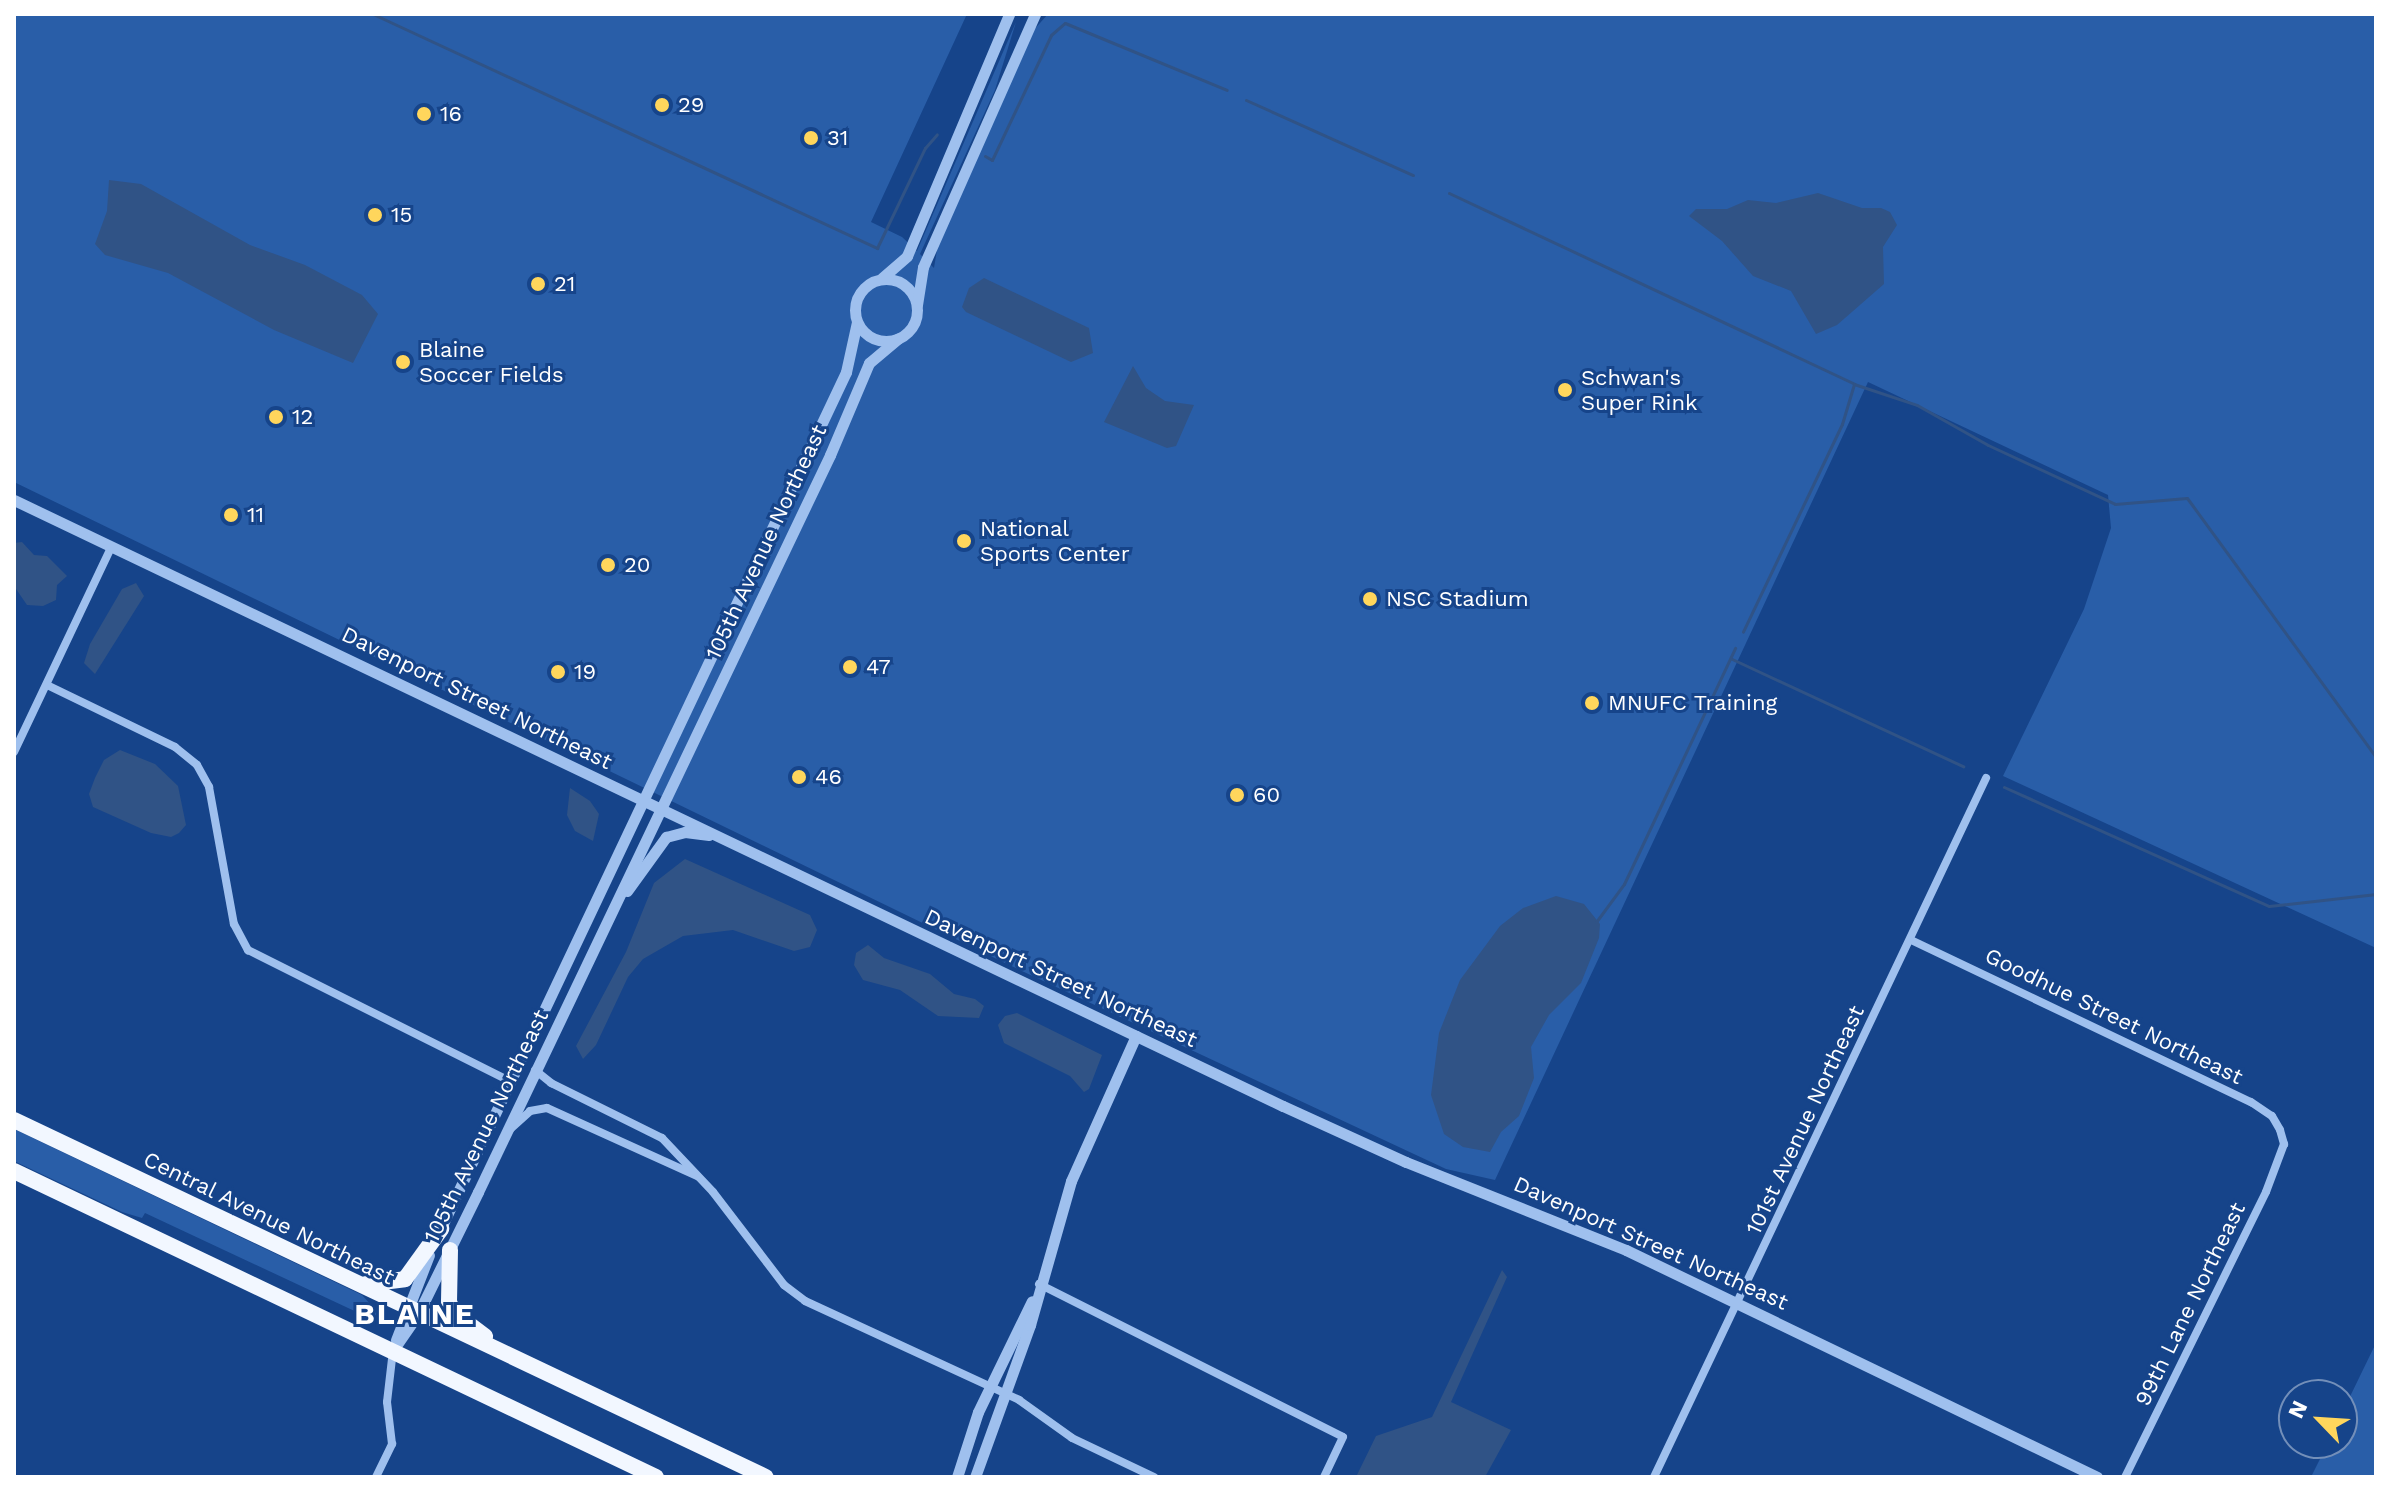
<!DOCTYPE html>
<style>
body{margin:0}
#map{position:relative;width:2390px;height:1491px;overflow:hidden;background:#16448a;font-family:"Work Sans",sans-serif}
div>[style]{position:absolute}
.green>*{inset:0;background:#295ea8}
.water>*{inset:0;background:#305386}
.stream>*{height:3px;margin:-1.5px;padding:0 1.5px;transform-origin:1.5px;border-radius:1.5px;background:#305386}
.minor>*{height:8px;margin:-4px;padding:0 4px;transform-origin:4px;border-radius:4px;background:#9fc0ee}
.tertiary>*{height:11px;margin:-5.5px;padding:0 5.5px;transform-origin:5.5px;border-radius:5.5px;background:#9fc0ee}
.tertiary>.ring{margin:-5.5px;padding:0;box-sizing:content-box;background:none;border:11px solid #9fc0ee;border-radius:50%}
.trunk>*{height:16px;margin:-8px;padding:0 8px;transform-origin:8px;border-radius:8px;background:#f2f7ff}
.dots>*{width:22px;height:22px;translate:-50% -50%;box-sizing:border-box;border:4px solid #16448a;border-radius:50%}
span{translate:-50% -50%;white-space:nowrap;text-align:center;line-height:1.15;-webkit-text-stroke:6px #16448a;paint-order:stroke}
.poi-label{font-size:22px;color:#fff}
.left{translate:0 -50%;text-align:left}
.street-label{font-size:22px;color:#fff}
.district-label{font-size:30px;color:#fff;font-weight:700;letter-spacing:2px}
.frame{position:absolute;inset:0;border:16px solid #fff;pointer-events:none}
.north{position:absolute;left:2278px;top:1379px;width:80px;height:80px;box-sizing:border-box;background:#16448a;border:2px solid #738fb9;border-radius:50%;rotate:295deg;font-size:22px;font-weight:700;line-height:32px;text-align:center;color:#fff}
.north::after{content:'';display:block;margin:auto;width:28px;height:36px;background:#ffd65c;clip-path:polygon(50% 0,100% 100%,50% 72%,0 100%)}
</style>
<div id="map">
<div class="green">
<i style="clip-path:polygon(14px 14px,967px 14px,871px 222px,902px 237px,917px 251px,1016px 22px,995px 90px,920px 254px,934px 268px,942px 220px,1032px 32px,1048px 14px,2376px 14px,2376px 948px,2003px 776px,2084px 609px,2111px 528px,2108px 495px,1868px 382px,1495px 1180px,1446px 1169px,1005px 963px,14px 482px)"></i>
<i style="clip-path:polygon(14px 1129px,362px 1295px,382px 1317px,378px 1322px,145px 1213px,142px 1218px,122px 1212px,14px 1161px)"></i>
<i style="clip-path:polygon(2376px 1343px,2376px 1477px,2311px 1477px,2328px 1443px,2342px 1443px,2342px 1413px)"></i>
</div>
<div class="water">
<i style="clip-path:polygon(109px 180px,141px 184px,250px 245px,305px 265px,362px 295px,378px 314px,353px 363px,274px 330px,168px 273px,105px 255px,95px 244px,107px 211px)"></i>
<i style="clip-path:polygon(1818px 193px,1862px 208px,1881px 208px,1890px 212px,1897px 225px,1883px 247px,1884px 284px,1837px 325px,1816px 334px,1791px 291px,1753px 276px,1722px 241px,1689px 216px,1696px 209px,1727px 209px,1748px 200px,1776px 203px)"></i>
<i style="clip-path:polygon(984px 278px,1089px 328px,1093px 353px,1071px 362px,966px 312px,962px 307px,969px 288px)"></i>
<i style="clip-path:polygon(1133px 366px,1146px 388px,1165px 401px,1194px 405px,1176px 446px,1167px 448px,1104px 422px)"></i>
<i style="clip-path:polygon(22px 542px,34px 555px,47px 556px,67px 576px,57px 585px,56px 600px,43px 606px,27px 605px,14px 586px,14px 543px)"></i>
<i style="clip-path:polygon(136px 583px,144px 596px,95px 674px,84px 663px,90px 644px,122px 589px)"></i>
<i style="clip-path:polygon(120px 750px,155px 764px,178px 786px,186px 825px,179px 833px,171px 837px,151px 833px,93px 807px,89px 794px,95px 778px,104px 760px)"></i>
<i style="clip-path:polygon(570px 788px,590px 801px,599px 814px,593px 841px,575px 831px,567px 815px)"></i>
<i style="clip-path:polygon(685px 859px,810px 915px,817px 930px,810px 947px,794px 951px,733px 930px,683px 936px,643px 959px,628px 977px,596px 1045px,583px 1059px,576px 1046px,626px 952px,654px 883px)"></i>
<i style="clip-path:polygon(1556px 896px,1584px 904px,1600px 924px,1599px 938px,1581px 983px,1549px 1015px,1531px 1047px,1534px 1078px,1519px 1116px,1501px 1132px,1490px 1152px,1463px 1147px,1444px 1134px,1431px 1095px,1439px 1033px,1460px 980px,1500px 926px,1523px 908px)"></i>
<i style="clip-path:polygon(868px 945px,884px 958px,930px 974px,954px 994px,975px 999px,984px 1006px,979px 1018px,938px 1016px,900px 990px,863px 980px,854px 965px,856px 953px)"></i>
<i style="clip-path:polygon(1017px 1013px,1102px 1055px,1089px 1089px,1084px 1092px,1070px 1076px,1004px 1043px,998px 1025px,1005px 1016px)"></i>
<i style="clip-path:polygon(1502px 1270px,1507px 1277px,1451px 1402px,1511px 1430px,1485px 1477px,1356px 1477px,1376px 1436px,1432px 1417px)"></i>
</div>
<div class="stream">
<i style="left:373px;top:14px;width:556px;rotate:24.9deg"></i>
<i style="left:877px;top:248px;width:111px;rotate:-64.4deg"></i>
<i style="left:925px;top:148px;width:18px;rotate:-49deg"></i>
<i style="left:1246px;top:100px;width:183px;rotate:24.2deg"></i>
<i style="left:985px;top:156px;width:8px;rotate:30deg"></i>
<i style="left:992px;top:160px;width:138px;rotate:-64.7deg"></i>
<i style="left:1051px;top:35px;width:18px;rotate:-41deg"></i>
<i style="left:1065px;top:23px;width:175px;rotate:22.5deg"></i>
<i style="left:1449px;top:193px;width:448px;rotate:25.2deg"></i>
<i style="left:1854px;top:384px;width:42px;rotate:106.7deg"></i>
<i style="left:1842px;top:424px;width:230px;rotate:115.5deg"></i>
<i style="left:1854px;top:384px;width:66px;rotate:18.4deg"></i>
<i style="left:1917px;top:405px;width:81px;rotate:29.4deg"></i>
<i style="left:1988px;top:445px;width:140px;rotate:24.9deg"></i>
<i style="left:2115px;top:504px;width:72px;rotate:-4.8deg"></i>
<i style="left:2187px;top:498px;width:321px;rotate:53.9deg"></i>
<i style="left:1732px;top:659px;width:255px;rotate:24.9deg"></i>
<i style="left:2004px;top:787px;width:290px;rotate:24.2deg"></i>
<i style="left:2269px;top:906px;width:108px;rotate:-6.4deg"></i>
<i style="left:1596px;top:922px;width:47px;rotate:-53.6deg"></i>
<i style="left:1624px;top:884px;width:261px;rotate:-64.8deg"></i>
</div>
<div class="minor">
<i style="left:47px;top:685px;width:142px;rotate:25.8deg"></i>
<i style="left:175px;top:747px;width:28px;rotate:39deg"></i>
<i style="left:197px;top:765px;width:25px;rotate:61deg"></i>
<i style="left:209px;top:787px;width:139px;rotate:79.7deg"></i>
<i style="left:234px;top:924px;width:30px;rotate:62deg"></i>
<i style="left:248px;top:950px;width:293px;rotate:26.6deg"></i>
<i style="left:14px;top:752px;width:228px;rotate:-64.6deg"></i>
<i style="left:1911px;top:940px;width:377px;rotate:25.5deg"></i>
<i style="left:2251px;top:1102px;width:25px;rotate:34deg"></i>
<i style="left:2272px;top:1116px;width:16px;rotate:60deg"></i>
<i style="left:2280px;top:1130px;width:15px;rotate:74deg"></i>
<i style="left:2284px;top:1144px;width:51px;rotate:110.6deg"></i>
<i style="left:2266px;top:1192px;width:318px;rotate:116.3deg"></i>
<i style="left:535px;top:1070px;width:21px;rotate:39deg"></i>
<i style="left:551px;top:1083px;width:124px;rotate:26.4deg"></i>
<i style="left:662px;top:1138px;width:74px;rotate:46.6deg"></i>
<i style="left:713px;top:1192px;width:117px;rotate:52.6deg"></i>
<i style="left:784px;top:1285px;width:26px;rotate:37deg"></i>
<i style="left:805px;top:1301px;width:236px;rotate:24.8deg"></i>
<i style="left:1019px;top:1400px;width:65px;rotate:35.6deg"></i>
<i style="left:1072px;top:1438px;width:91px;rotate:25.4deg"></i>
<i style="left:507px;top:1132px;width:31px;rotate:-42deg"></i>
<i style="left:530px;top:1111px;width:17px;rotate:-10deg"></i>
<i style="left:547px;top:1108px;width:165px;rotate:24.4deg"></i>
<i style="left:1039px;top:1284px;width:340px;rotate:26.7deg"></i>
<i style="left:1343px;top:1437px;width:44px;rotate:115.4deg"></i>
<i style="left:376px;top:1477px;width:37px;rotate:-64deg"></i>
<i style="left:392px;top:1444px;width:42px;rotate:-96.8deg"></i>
<i style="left:387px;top:1402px;width:52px;rotate:-83.4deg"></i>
<i style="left:1654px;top:1477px;width:774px;rotate:-64.59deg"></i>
</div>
<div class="tertiary">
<i style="left:882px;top:278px;width:33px;rotate:-41deg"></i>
<i style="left:907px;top:256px;width:263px;rotate:-67.1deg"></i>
<i class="ring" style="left:855px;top:279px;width:51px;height:51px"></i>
<i style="left:917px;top:305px;width:38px;rotate:-81deg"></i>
<i style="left:923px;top:267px;width:277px;rotate:-66.1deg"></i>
<i style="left:14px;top:500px;width:1406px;rotate:25.53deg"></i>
<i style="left:1283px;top:1106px;width:135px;rotate:24.5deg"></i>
<i style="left:1406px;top:1162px;width:237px;rotate:21.8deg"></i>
<i style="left:1626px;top:1250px;width:523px;rotate:25.73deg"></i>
<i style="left:627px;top:891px;width:67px;rotate:-54.2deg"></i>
<i style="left:666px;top:837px;width:20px;rotate:-15deg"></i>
<i style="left:685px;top:832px;width:24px;rotate:7deg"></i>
<i style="left:439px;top:1232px;width:951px;rotate:-64.67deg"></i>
<i style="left:846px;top:372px;width:51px;rotate:-77.6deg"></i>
<i style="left:396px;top:1340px;width:91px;rotate:-68.8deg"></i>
<i style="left:393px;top:1350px;width:44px;rotate:-55.2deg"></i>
<i style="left:418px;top:1314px;width:136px;rotate:-63.8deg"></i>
<i style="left:478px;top:1192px;width:817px;rotate:-64.47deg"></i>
<i style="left:830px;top:455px;width:100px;rotate:-67deg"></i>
<i style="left:869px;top:363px;width:38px;rotate:-40deg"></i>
<i style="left:957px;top:1477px;width:68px;rotate:-72.1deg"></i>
<i style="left:978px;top:1412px;width:123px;rotate:-64.1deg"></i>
<i style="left:975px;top:1477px;width:162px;rotate:-70.1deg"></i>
<i style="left:1030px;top:1325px;width:150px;rotate:-74.1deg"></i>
<i style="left:1071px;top:1181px;width:159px;rotate:-65.9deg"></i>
</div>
<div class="trunk">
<i style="left:14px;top:1120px;width:832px;rotate:25.4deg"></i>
<i style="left:14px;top:1171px;width:711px;rotate:25.48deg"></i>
<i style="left:450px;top:1250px;width:52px;rotate:91.1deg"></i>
<i style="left:449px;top:1302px;width:12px;rotate:66deg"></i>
<i style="left:454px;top:1313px;width:39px;rotate:37deg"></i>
<i style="left:366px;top:1284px;width:39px;rotate:-7deg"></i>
<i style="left:405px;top:1279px;width:62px;rotate:-54.2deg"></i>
</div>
<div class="dots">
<i style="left:662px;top:105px;background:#ffd65c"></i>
<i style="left:424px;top:114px;background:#ffd65c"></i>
<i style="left:811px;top:138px;background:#ffd65c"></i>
<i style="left:375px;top:215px;background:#ffd65c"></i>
<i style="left:538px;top:284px;background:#ffd65c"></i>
<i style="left:403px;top:362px;background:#ffd65c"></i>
<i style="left:1565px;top:390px;background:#ffd65c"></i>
<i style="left:276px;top:417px;background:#ffd65c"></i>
<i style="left:231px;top:515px;background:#ffd65c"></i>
<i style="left:964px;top:541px;background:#ffd65c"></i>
<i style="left:608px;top:565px;background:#ffd65c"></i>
<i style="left:1370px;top:599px;background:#ffd65c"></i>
<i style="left:850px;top:667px;background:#ffd65c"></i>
<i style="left:558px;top:672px;background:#ffd65c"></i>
<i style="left:1592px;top:703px;background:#ffd65c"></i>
<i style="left:799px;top:777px;background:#ffd65c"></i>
<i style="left:1237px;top:795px;background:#ffd65c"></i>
</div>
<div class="poi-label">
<span class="left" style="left:678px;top:105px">29</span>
<span class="left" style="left:440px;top:114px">16</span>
<span class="left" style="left:827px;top:138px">31</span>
<span class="left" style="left:391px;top:215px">15</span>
<span class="left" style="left:554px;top:284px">21</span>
<span class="left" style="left:419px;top:362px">Blaine<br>Soccer Fields</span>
<span class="left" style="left:1581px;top:390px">Schwan's<br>Super Rink</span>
<span class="left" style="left:292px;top:417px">12</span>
<span class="left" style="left:247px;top:515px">11</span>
<span class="left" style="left:980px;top:541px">National<br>Sports Center</span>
<span class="left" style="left:624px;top:565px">20</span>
<span class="left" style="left:1386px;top:599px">NSC Stadium</span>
<span class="left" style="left:866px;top:667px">47</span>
<span class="left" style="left:574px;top:672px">19</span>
<span class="left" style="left:1608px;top:703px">MNUFC Training</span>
<span class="left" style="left:815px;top:777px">46</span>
<span class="left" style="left:1253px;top:795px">60</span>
</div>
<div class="street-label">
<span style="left:766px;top:542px;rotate:-65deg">105th Avenue Northeast</span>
<span style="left:477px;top:698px;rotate:26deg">Davenport Street Northeast</span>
<span style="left:1061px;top:978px;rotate:25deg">Davenport Street Northeast</span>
<span style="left:2114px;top:1016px;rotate:26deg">Goodhue Street Northeast</span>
<span style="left:1805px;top:1120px;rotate:-65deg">101st Avenue Northeast</span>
<span style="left:486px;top:1126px;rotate:-64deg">105th Avenue Northeast</span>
<span style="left:269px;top:1218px;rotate:26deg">Central Avenue Northeast</span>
<span style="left:1651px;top:1243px;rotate:24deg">Davenport Street Northeast</span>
<span style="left:2190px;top:1304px;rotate:-64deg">99th Lane Northeast</span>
</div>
<div class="district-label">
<span style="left:415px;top:1314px">BLAINE</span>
</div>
<div class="frame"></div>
<div class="north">N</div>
</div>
